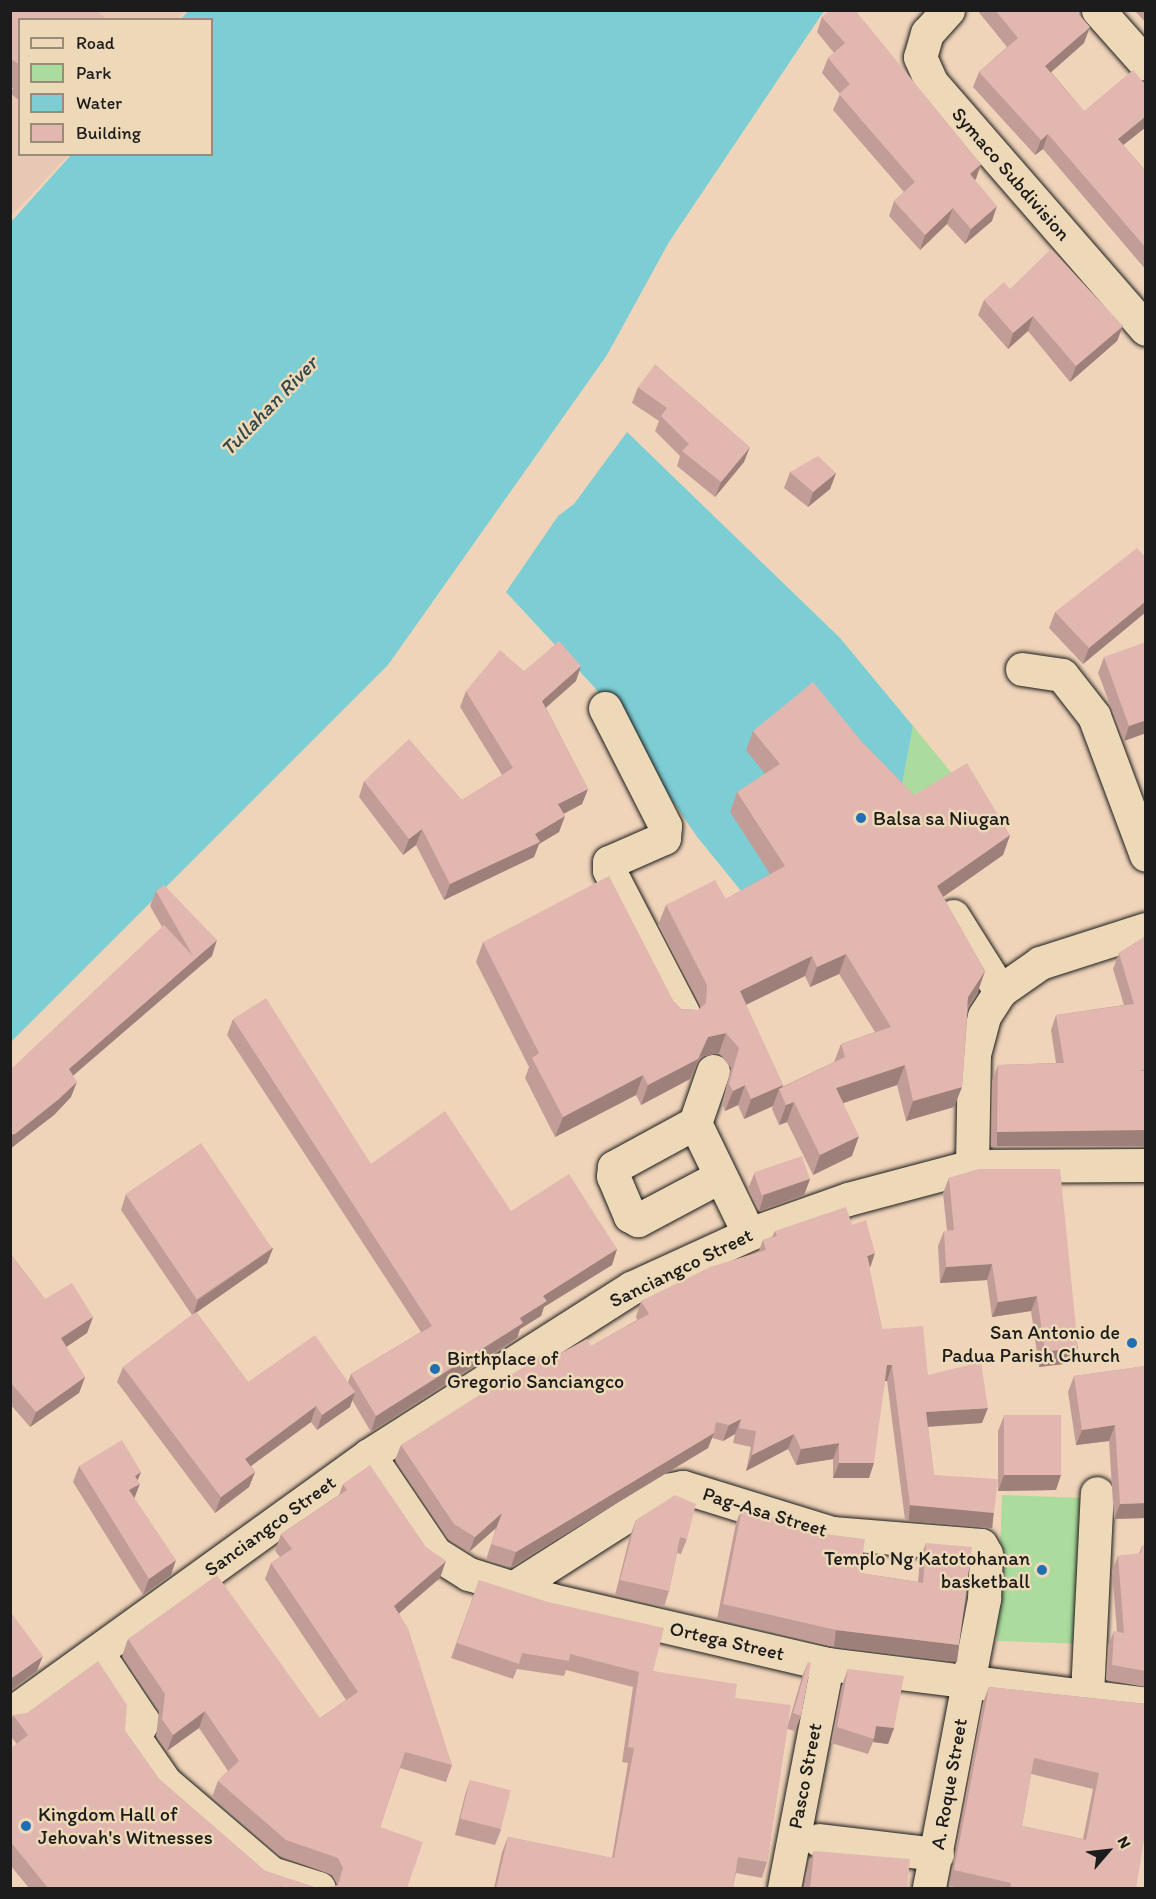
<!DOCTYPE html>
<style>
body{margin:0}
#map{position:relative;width:1156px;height:1899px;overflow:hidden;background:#f0d4ba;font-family:Itim,sans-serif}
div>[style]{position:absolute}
.built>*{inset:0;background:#e8c8b4}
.green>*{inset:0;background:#abdc9d;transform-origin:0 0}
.water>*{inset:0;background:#7dced4}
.roads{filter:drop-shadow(0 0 2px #1c1c1c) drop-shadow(0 0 2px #1c1c1c)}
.minor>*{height:33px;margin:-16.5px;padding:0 16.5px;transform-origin:16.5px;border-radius:16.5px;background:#edd9b7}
.major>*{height:33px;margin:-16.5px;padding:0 16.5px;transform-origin:16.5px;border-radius:16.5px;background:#edd9b7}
.wall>*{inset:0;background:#c29d97}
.shaded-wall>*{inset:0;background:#9e807b;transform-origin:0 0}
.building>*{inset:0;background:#e2b7b0;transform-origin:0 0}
.dots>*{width:16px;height:16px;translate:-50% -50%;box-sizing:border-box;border:3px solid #edd9b7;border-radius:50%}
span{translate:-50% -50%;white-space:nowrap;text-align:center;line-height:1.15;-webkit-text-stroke:5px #edd9b7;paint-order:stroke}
.street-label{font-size:20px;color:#1c1c1c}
.poi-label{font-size:20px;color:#1c1c1c}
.left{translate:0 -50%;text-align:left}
.right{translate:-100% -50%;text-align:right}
.water-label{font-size:21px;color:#34484a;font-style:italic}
.frame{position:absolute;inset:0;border:12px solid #1c1c1c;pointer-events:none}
.legend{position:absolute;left:18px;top:18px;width:195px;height:138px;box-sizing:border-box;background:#edd9b7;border:2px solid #998d79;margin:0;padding:8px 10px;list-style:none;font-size:18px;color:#1c1c1c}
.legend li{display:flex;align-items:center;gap:12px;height:30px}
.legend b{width:30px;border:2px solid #998d79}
.north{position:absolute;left:1078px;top:1821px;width:60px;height:60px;-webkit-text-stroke:4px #edd9b7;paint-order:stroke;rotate:62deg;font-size:16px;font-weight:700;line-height:24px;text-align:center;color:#1c1c1c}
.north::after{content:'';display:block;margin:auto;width:21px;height:27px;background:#1c1c1c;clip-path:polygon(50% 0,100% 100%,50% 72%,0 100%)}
</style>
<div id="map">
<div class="built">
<i style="clip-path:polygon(11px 11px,184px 11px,178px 19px,20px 20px,20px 154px,69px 155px,11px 216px)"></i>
</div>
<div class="green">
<i style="clip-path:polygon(913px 726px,960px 783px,896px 817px)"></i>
<i style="left:1002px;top:1495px;width:85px;height:146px;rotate:2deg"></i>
</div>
<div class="water">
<i style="clip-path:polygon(188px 11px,824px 11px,669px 242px,607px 355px,388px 665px,11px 1042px,11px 222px,71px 155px,212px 154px,212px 20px,181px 19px)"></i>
<i style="clip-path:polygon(627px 432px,840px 638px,913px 726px,896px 817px,746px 897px,698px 838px,595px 688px,506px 592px,558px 516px,574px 504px)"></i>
</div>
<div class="roads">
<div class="minor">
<i style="left:948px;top:10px;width:31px;rotate:132deg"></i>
<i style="left:927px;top:33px;width:25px;rotate:106deg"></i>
<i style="left:920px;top:57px;width:27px;rotate:66deg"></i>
<i style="left:931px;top:82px;width:327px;rotate:49deg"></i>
<i style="left:1098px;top:10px;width:72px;rotate:48.4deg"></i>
<i style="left:1022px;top:669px;width:40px;rotate:8.5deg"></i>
<i style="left:1062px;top:675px;width:52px;rotate:52deg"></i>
<i style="left:1094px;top:716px;width:148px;rotate:69.5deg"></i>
<i style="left:605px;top:708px;width:132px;rotate:63deg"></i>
<i style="left:665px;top:826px;width:12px;rotate:95deg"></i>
<i style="left:664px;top:838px;width:60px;rotate:156.4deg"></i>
<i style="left:609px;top:862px;width:8px;rotate:90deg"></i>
<i style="left:609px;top:870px;width:161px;rotate:62.6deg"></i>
<i style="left:953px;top:916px;width:89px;rotate:57.9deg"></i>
<i style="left:695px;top:1123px;width:55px;rotate:-70.9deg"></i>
<i style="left:972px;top:1166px;width:112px;rotate:-89deg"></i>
<i style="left:974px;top:1054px;width:39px;rotate:-75deg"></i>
<i style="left:984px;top:1016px;width:30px;rotate:-57deg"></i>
<i style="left:1000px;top:991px;width:49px;rotate:-35deg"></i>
<i style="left:1040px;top:963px;width:111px;rotate:-17.8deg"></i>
<i style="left:719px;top:1177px;width:92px;rotate:152deg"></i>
<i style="left:638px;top:1220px;width:9px;rotate:-153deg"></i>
<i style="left:630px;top:1216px;width:43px;rotate:-113deg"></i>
<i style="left:613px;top:1176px;width:9px;rotate:-84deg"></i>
<i style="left:614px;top:1167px;width:92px;rotate:-28.5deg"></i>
<i style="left:695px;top:1123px;width:123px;rotate:64.1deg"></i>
<i style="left:369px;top:1455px;width:118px;rotate:56deg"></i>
<i style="left:435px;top:1553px;width:40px;rotate:32deg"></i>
<i style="left:469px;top:1574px;width:87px;rotate:17.4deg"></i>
<i style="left:552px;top:1600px;width:282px;rotate:13.1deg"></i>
<i style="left:827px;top:1664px;width:321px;rotate:7.1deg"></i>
<i style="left:513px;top:1588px;width:183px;rotate:-32.5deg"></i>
<i style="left:667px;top:1490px;width:16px;rotate:-11deg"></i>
<i style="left:683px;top:1487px;width:156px;rotate:17.2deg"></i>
<i style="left:832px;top:1533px;width:149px;rotate:4.6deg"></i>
<i style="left:981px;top:1545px;width:10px;rotate:61deg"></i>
<i style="left:986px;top:1554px;width:45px;rotate:92.5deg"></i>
<i style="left:984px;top:1599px;width:294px;rotate:100.8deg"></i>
<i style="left:97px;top:1652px;width:83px;rotate:56.3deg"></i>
<i style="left:143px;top:1721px;width:18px;rotate:119deg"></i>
<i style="left:134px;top:1737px;width:55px;rotate:55.4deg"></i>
<i style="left:165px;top:1782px;width:140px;rotate:40.6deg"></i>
<i style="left:271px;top:1873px;width:50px;rotate:17.4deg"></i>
<i style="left:1087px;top:1694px;width:201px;rotate:-87.2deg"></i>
<i style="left:819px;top:1840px;width:119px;rotate:6.8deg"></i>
<i style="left:784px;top:1888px;width:228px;rotate:-79.1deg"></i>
</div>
<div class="major">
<i style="left:10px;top:1714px;width:443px;rotate:-35.8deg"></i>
<i style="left:369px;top:1455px;width:311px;rotate:-32.5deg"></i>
<i style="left:631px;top:1288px;width:130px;rotate:-24.6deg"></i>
<i style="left:749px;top:1234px;width:105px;rotate:-19.5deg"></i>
<i style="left:848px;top:1199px;width:128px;rotate:-14.9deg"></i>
<i style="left:972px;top:1166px;width:174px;rotate:-0.3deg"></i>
</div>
</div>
<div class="wall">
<i style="clip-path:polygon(10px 10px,20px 20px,20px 101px,11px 94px,13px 88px,10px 87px)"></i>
<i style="clip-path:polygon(977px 10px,1075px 10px,1084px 43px,1051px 72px,1084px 111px,1146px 85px,1146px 127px,1123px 145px,1146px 171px,1146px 270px,1043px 149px,1035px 155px,973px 87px,979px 72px,1007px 47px)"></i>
<i style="clip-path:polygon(1134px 10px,1146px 10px,1146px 23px)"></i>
<i style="clip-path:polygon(822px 17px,981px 164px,975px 180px,992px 221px,965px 244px,947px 224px,920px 250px,889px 216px,894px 201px,904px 192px,833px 110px,840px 94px,822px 73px,828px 58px,834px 53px,817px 32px)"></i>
<i style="clip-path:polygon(1010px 289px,1123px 326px,1117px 341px,1070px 382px,1028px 331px,1008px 349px,978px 315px,984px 300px)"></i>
<i style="clip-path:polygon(638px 387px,744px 462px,715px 497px,677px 466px,680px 456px,655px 431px,659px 421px,632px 403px)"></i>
<i style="clip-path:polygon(790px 472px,836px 473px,830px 489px,808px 507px,784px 488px)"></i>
<i style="clip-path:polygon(1146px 558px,1146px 612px,1083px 664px,1049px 628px,1055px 612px)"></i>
<i style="clip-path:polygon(1104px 657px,1146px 733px,1124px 741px,1098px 673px)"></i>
<i style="clip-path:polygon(524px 671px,576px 681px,546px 708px,588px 789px,582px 804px,564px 814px,565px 816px,559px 832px,539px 844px,534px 857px,444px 900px,416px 845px,403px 855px,359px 797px,364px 781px,462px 800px,502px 775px,460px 707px,466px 691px)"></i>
<i style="clip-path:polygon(evenodd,753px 731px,862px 742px,914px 795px,1010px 835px,1003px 855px,943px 897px,985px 971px,978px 991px,968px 1007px,962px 1087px,954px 1107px,906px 1121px,897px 1085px,843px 1103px,852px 1156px,813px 1175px,787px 1122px,779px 1125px,772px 1109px,773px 1106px,744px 1119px,738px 1105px,725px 1111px,722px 1104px,731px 1068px,719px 1053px,700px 1057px,690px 1079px,641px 1105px,636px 1095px,555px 1137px,525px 1078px,529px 1067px,476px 962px,483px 942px,674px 1002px,681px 1009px,698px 1010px,700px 1009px,700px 1005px,658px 925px,666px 905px,726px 899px,770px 874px,730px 812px,737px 792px,765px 774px,746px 750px,753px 731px,839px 974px,875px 1032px,841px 1044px,834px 1062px,782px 1087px,783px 1085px,746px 1005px,805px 976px,810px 987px,839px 974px)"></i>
<i style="clip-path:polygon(156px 891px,212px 956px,73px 1076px,71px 1097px,54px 1115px,10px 1149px,162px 927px,150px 906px)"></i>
<i style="clip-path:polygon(1146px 936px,1146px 1146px,991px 1147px,992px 1081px,998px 1065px,1056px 1063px,1051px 1030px,1056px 1015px,1124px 1005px,1113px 969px,1119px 953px)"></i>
<i style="clip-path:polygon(233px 1019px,371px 1164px,511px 1211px,617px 1249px,612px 1265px,544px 1307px,541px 1316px,520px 1329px,517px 1338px,371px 1432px,352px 1400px,350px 1407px,317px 1430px,311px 1422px,251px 1466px,255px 1472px,249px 1487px,215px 1513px,117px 1382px,123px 1367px,192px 1315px,121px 1210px,126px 1194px,273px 1248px,267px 1263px,196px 1312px,248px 1382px,348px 1382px,351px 1374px,421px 1332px,227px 1035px)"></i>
<i style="clip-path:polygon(980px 1169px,1072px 1363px,1039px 1367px,1031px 1311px,992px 1317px,987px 1280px,940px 1283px,938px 1246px,944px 1231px,947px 1231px,943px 1193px,949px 1178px)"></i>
<i style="clip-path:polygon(754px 1174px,810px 1179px,804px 1195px,759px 1211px,748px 1189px)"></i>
<i style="clip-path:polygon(852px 1225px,869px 1268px,882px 1329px,928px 1375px,982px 1423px,928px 1427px,934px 1475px,994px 1513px,989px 1528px,905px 1520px,887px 1381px,885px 1381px,869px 1478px,833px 1478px,833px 1459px,796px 1465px,788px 1449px,746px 1471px,751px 1447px,733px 1443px,735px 1434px,723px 1441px,712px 1438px,708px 1448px,511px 1567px,486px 1560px,496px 1528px,469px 1552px,448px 1539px,395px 1460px,401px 1445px,546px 1361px,591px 1346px,637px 1320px,636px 1317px,641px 1301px,758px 1253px,763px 1240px,772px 1237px,775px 1231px)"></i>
<i style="clip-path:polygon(10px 1253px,45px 1299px,93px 1317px,87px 1333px,66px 1347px,85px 1377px,79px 1393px,30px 1427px,10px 1404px)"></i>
<i style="clip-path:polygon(1146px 1366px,1146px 1518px,1114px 1519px,1109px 1441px,1076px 1445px,1068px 1392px,1074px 1376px)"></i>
<i style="clip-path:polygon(1004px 1416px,1056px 1490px,998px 1491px,998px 1431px)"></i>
<i style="clip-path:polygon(79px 1466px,141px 1472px,138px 1480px,134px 1499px,171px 1575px,143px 1595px,73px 1482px)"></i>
<i style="clip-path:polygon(343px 1484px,440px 1578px,399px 1613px,452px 1765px,446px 1782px,400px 1768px,380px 1827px,407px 1888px,337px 1884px,332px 1875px,280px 1856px,212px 1797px,218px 1781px,228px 1771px,199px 1728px,167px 1751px,156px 1736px,159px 1711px,122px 1656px,128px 1639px,320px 1718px,346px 1700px,265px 1579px,271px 1563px,280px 1557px,275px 1551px,281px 1534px,339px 1495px)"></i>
<i style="clip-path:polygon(742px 1508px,860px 1573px,918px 1582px,920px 1559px,926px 1543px,959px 1645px,953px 1661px,830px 1646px,717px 1619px,736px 1523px)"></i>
<i style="clip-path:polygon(636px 1520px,687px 1539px,681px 1554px,677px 1553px,669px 1591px,664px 1607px,615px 1595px,630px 1536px)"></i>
<i style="clip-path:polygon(1146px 1545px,1146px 1687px,1106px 1680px,1108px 1646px,1114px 1631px,1117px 1632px,1112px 1571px,1118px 1556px,1139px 1554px,1142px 1546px)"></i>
<i style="clip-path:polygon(479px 1580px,653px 1671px,735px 1698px,787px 1728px,802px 1677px,808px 1662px,801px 1716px,795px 1731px,787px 1729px,767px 1862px,762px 1878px,736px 1873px,733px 1888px,494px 1888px,502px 1852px,508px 1837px,612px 1858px,628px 1763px,622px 1762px,633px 1687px,566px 1670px,564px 1676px,517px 1669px,513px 1679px,451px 1658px)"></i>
<i style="clip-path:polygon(848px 1669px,894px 1728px,888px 1744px,873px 1742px,868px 1754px,831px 1743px,842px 1685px)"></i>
<i style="clip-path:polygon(evenodd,989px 1687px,1146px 1704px,1136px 1888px,960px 1888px,949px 1886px,983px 1702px,989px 1687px,1031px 1774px,1093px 1789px,1083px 1839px,1022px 1826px,1031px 1774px)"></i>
<i style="clip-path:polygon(13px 1715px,125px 1731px,159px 1779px,265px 1871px,317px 1888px,29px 1888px,10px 1865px,10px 1749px,17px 1744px,10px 1736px,10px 1723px)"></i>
<i style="clip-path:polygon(470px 1780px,501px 1830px,495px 1845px,455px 1835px,465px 1795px)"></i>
<i style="clip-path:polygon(814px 1851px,907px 1888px,804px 1888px,806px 1874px)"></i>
</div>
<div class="shaded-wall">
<i style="clip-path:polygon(1090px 27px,1084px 43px,1040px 82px,1045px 66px)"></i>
<i style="clip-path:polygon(1146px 116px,1146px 127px,1112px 154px,1118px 139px)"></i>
<i style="clip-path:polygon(1048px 134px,1043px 149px,1035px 155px,1041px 140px)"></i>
<i style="clip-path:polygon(981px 164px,976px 179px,964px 189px,970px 174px)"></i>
<i style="clip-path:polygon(997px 206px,992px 221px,965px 244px,971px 229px)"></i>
<i style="clip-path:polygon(953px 208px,947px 224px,920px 250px,925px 235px)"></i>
<i style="clip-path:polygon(1033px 316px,1028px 331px,1008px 349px,1013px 333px)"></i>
<i style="clip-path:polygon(1123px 326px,1117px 341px,1070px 382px,1076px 366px)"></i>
<i style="clip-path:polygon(750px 447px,744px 462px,715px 497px,721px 482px)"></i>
<i style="clip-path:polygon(836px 473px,830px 489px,808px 507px,813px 492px)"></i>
<i style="clip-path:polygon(1146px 601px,1146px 612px,1083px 664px,1089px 648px)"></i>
<i style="clip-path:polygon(581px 666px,576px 681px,536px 716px,542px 701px)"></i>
<i style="clip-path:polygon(1146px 720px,1146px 733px,1124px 741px,1129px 726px)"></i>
<i style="clip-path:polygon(588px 789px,582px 804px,553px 819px,558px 804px)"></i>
<i style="clip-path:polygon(565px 816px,559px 832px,539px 844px,534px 857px,444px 900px,450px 884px)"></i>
<i style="clip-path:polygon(422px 829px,416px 845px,403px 855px,409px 839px)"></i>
<i style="clip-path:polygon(1010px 835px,1003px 855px,930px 906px,937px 886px)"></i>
<i style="clip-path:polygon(217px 940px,212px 956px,63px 1084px,69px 1069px)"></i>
<i style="clip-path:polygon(846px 954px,839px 974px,810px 987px,817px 967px)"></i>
<i style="clip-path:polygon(812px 956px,805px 976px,733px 1011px,740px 991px)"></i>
<i style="clip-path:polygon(985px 971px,978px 991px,961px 1017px,968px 997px)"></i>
<i style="clip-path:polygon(726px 1033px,719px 1053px,700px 1057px,690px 1079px,641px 1105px,648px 1085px,708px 1037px)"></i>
<i style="clip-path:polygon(905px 1065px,897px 1085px,829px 1108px,836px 1088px)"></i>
<i style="clip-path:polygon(643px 1075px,636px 1095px,555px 1137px,563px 1117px)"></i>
<i style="clip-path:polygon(77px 1082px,71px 1097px,54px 1115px,10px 1149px,10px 1135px)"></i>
<i style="clip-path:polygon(745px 1085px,738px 1105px,725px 1111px,733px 1091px)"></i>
<i style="clip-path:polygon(783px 1085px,781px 1092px,779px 1089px,773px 1106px,744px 1119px,751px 1099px)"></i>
<i style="clip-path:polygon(962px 1087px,954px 1107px,906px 1121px,913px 1101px)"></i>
<i style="clip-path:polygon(794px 1102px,787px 1122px,779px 1125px,786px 1105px)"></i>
<i style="left:1146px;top:1130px;width:16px;height:149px;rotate:90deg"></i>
<i style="clip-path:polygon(859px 1136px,852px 1156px,813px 1175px,820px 1155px)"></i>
<i style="clip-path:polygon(810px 1179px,804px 1195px,759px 1211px,764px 1195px)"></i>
<i style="clip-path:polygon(273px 1248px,267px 1263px,193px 1315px,198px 1300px)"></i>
<i style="clip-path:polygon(617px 1249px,612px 1265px,544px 1307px,541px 1316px,520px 1329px,517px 1338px,371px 1432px,376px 1416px,520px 1318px,543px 1296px)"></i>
<i style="clip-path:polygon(875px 1253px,870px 1268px,867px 1256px)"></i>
<i style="clip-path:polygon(992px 1264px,987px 1280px,940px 1283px,946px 1267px)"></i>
<i style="clip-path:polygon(1037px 1296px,1031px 1311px,992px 1317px,998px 1302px)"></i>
<i style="clip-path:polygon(93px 1317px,87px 1333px,56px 1354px,61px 1338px)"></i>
<i style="clip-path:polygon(1078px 1347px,1072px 1363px,1039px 1367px,1045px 1352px)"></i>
<i style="clip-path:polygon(887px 1365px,892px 1365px,887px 1381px,881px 1381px)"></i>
<i style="clip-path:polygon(85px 1377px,79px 1393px,30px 1427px,36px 1412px)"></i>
<i style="clip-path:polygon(355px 1392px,350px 1407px,317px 1430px,322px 1415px)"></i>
<i style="clip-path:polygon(316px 1406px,311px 1422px,240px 1474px,245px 1459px)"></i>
<i style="clip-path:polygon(988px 1408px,982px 1423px,921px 1427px,926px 1412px)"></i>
<i style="clip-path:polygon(741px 1419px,735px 1434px,723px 1441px,729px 1425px)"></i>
<i style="clip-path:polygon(1115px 1425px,1109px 1441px,1076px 1445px,1082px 1430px)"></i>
<i style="clip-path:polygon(714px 1433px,708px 1448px,511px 1567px,516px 1552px)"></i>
<i style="clip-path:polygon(794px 1434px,788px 1449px,746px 1471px,752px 1455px)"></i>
<i style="clip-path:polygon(839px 1443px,833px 1459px,796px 1465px,801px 1449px)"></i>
<i style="clip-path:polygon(839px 1463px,874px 1463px,869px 1478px,833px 1478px)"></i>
<i style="clip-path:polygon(141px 1472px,135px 1486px,140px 1484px,134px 1499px,123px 1506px,135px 1476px)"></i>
<i style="clip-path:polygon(255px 1472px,249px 1487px,215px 1513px,221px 1497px)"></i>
<i style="clip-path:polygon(1004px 1475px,1061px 1475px,1056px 1490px,998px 1491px)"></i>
<i style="clip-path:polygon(1146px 1503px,1146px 1518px,1114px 1519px,1120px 1504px)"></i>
<i style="left:910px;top:1505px;width:84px;height:16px;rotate:5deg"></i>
<i style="clip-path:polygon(502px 1513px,496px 1528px,469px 1552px,475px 1537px)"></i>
<i style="clip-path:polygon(176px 1560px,171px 1575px,143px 1595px,149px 1579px)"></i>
<i style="clip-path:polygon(446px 1561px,440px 1578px,388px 1623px,394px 1606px)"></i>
<i style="left:836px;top:1630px;width:124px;height:17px;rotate:7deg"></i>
<i style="clip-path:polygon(43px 1656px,37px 1671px,10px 1691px,10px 1679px)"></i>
<i style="clip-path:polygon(205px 1711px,199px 1728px,167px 1751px,173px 1735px)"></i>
<i style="clip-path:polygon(876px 1726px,894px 1728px,888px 1744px,873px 1742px)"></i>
</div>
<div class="building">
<i style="clip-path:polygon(10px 10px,96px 10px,107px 20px,20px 20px,20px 65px,10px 58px)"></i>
<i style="clip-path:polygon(830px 10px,855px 10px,981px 164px,970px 174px,997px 206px,971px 229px,953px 208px,925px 235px,894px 201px,915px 182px,839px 94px,850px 84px,828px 58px,845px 43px,822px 17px)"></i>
<i style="clip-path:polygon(995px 10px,1075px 10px,1090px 27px,1045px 66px,1084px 111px,1133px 70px,1146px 85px,1146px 116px,1118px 139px,1146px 171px,1146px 248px,1048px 134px,1041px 140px,979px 72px,1018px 38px)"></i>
<i style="clip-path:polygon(1051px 249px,1123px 326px,1076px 366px,1033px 316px,1013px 333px,984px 300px,1004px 282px,1010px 289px)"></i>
<i style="clip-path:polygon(655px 364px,750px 447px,721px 482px,682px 451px,689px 444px,661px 416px,667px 408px,638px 387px)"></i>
<i style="clip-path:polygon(818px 456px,836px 473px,813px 492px,790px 472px)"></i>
<i style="clip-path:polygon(1137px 548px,1146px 558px,1146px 601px,1089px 648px,1055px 612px)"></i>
<i style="clip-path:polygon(559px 641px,581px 666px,542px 701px,588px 789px,558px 804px,565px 816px,535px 834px,540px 842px,450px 884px,422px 829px,409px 839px,364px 781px,409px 739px,462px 800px,513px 768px,466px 691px,500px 650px,524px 671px)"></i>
<i style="clip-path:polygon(1146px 642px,1146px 720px,1129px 726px,1104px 657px)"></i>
<i style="clip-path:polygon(813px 682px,862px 742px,914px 795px,967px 763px,1010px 835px,937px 886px,985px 971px,968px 997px,962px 1087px,913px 1101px,905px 1065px,836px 1088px,859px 1136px,820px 1155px,794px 1102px,786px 1105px,779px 1089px,845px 1057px,841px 1044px,891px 1027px,846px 954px,817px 967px,812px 956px,740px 991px,783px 1085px,751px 1099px,745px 1085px,733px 1091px,729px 1084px,739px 1048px,726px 1033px,708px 1037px,698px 1059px,648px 1085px,643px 1075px,563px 1117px,532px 1058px,539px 1053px,483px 942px,609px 876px,674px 1002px,681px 1009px,698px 1010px,706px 1003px,707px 985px,666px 905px,715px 880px,726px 899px,785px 866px,737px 792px,780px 764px,753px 731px)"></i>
<i style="clip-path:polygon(164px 885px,217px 940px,69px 1069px,77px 1082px,59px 1099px,15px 1134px,10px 1135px,10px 1070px,164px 925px,193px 956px,156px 891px)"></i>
<i style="clip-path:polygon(1146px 936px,1146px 1069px,1139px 1071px,1146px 1071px,1146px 1130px,997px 1132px,998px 1065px,1064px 1063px,1056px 1015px,1134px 1004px,1119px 953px)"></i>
<i style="clip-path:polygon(266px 998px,371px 1164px,445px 1111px,511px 1211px,569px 1174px,617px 1249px,543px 1296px,547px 1301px,520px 1318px,523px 1323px,376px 1416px,351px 1374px,432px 1326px,233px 1019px)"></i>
<i style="left:201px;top:1143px;width:127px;height:91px;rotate:56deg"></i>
<i style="left:802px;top:1156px;width:24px;height:51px;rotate:71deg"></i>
<i style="clip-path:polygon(980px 1169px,1060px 1169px,1078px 1347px,1045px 1352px,1037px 1296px,998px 1302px,992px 1264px,946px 1267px,944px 1231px,954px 1230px,949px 1178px)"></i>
<i style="clip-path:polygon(846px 1207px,852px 1225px,866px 1220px,875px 1253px,867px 1256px,882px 1329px,923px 1326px,928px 1375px,981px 1362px,988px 1408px,926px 1412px,934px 1475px,998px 1479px,994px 1513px,910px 1505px,892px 1365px,887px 1365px,874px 1463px,839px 1463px,839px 1443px,801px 1449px,794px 1434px,752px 1455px,756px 1431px,739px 1428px,741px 1419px,729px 1425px,716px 1422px,714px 1433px,516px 1552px,491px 1544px,502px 1513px,475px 1537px,454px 1524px,401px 1445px,542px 1355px,546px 1361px,587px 1339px,591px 1346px,649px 1314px,641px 1301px,710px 1267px,766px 1250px,763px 1240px,777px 1236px,775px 1231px,825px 1214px)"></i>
<i style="clip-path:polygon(10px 1253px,45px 1299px,72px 1283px,93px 1317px,61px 1338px,85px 1377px,36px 1412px,10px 1382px)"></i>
<i style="clip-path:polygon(196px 1312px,248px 1382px,315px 1335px,355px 1392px,322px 1415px,316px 1406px,245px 1459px,255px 1472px,221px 1497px,123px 1367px)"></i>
<i style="clip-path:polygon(1146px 1366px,1146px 1503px,1120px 1504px,1115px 1425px,1082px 1430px,1074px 1376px)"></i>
<i style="left:1061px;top:1415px;width:60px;height:57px;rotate:90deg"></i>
<i style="clip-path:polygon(122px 1440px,141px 1472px,135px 1476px,140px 1484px,129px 1490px,176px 1560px,149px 1579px,79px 1466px)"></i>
<i style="clip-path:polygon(370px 1465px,426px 1547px,446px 1561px,394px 1606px,408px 1628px,452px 1765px,405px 1752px,380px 1827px,423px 1842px,407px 1888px,322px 1888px,338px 1885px,343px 1868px,338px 1858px,286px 1840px,218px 1781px,239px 1761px,205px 1711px,173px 1735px,162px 1719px,165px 1694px,128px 1639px,217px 1575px,320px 1718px,358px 1692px,271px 1563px,292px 1549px,281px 1534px,347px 1490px,343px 1484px)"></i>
<i style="clip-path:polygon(675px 1495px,696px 1504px,687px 1539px,680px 1537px,669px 1591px,620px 1580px,636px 1520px)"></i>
<i style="clip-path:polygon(742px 1508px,832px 1535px,865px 1539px,860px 1573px,923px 1583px,926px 1543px,972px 1547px,959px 1645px,836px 1630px,723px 1604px)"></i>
<i style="clip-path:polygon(1146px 1545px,1146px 1671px,1112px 1665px,1114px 1631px,1124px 1633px,1118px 1556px,1141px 1553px,1142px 1546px)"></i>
<i style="clip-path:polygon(479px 1580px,548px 1602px,664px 1628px,653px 1671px,737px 1684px,735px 1698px,791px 1705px,767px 1862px,738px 1857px,733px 1888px,496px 1888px,508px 1837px,614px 1858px,634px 1748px,628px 1747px,639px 1672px,570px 1654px,569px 1661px,522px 1653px,519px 1664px,457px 1643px)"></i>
<i style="clip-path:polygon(10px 1611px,43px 1656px,10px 1679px)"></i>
<i style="clip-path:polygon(98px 1661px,127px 1705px,125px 1731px,159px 1779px,265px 1871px,317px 1888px,284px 1888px,280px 1886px,278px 1888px,48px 1888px,10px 1841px,10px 1749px,28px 1735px,13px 1715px,27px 1713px)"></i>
<i style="clip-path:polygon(808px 1662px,811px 1663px,801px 1716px,793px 1713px)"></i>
<i style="clip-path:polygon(848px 1669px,904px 1676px,894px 1728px,876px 1726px,874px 1739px,837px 1727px)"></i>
<i style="clip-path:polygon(evenodd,989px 1687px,1146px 1704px,1146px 1829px,1136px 1888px,1010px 1888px,1011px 1883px,954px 1870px,989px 1687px,1034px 1758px,1099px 1773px,1086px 1840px,1022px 1826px,1034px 1758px)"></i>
<i style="left:470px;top:1780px;width:42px;height:40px;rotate:14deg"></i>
<i style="clip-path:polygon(814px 1851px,910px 1859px,907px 1888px,810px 1888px)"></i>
</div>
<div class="dots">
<i style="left:861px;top:818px;background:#1f6fb2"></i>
<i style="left:1132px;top:1343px;background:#1f6fb2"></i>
<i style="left:435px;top:1369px;background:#1f6fb2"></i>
<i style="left:1042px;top:1570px;background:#1f6fb2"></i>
<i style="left:26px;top:1826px;background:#1f6fb2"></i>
</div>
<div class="street-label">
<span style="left:1011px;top:174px;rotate:49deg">Symaco Subdivision</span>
<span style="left:681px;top:1268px;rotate:-26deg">Sanciangco Street</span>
<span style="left:765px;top:1512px;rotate:17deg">Pag-Asa Street</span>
<span style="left:270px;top:1526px;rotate:-36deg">Sanciangco Street</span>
<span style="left:727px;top:1641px;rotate:13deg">Ortega Street</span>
<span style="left:805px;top:1776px;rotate:-79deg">Pasco Street</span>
<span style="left:949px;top:1784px;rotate:-80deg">A. Roque Street</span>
</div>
<div class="poi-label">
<span class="left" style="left:873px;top:818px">Balsa sa Niugan</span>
<span class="right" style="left:1120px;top:1344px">San Antonio de<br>Padua Parish Church</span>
<span class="left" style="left:447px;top:1370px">Birthplace of<br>Gregorio Sanciangco</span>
<span class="right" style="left:1030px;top:1570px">Templo Ng Katotohanan<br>basketball</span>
<span class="left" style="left:38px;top:1826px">Kingdom Hall of<br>Jehovah's Witnesses</span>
</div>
<div class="water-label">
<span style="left:269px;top:406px;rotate:-46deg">Tullahan River</span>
</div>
<div class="frame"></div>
<ul class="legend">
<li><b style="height:8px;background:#edd9b7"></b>Road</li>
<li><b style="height:16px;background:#abdc9d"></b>Park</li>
<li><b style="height:16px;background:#7dced4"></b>Water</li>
<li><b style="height:16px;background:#e2b7b0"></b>Building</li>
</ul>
<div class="north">N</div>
</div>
